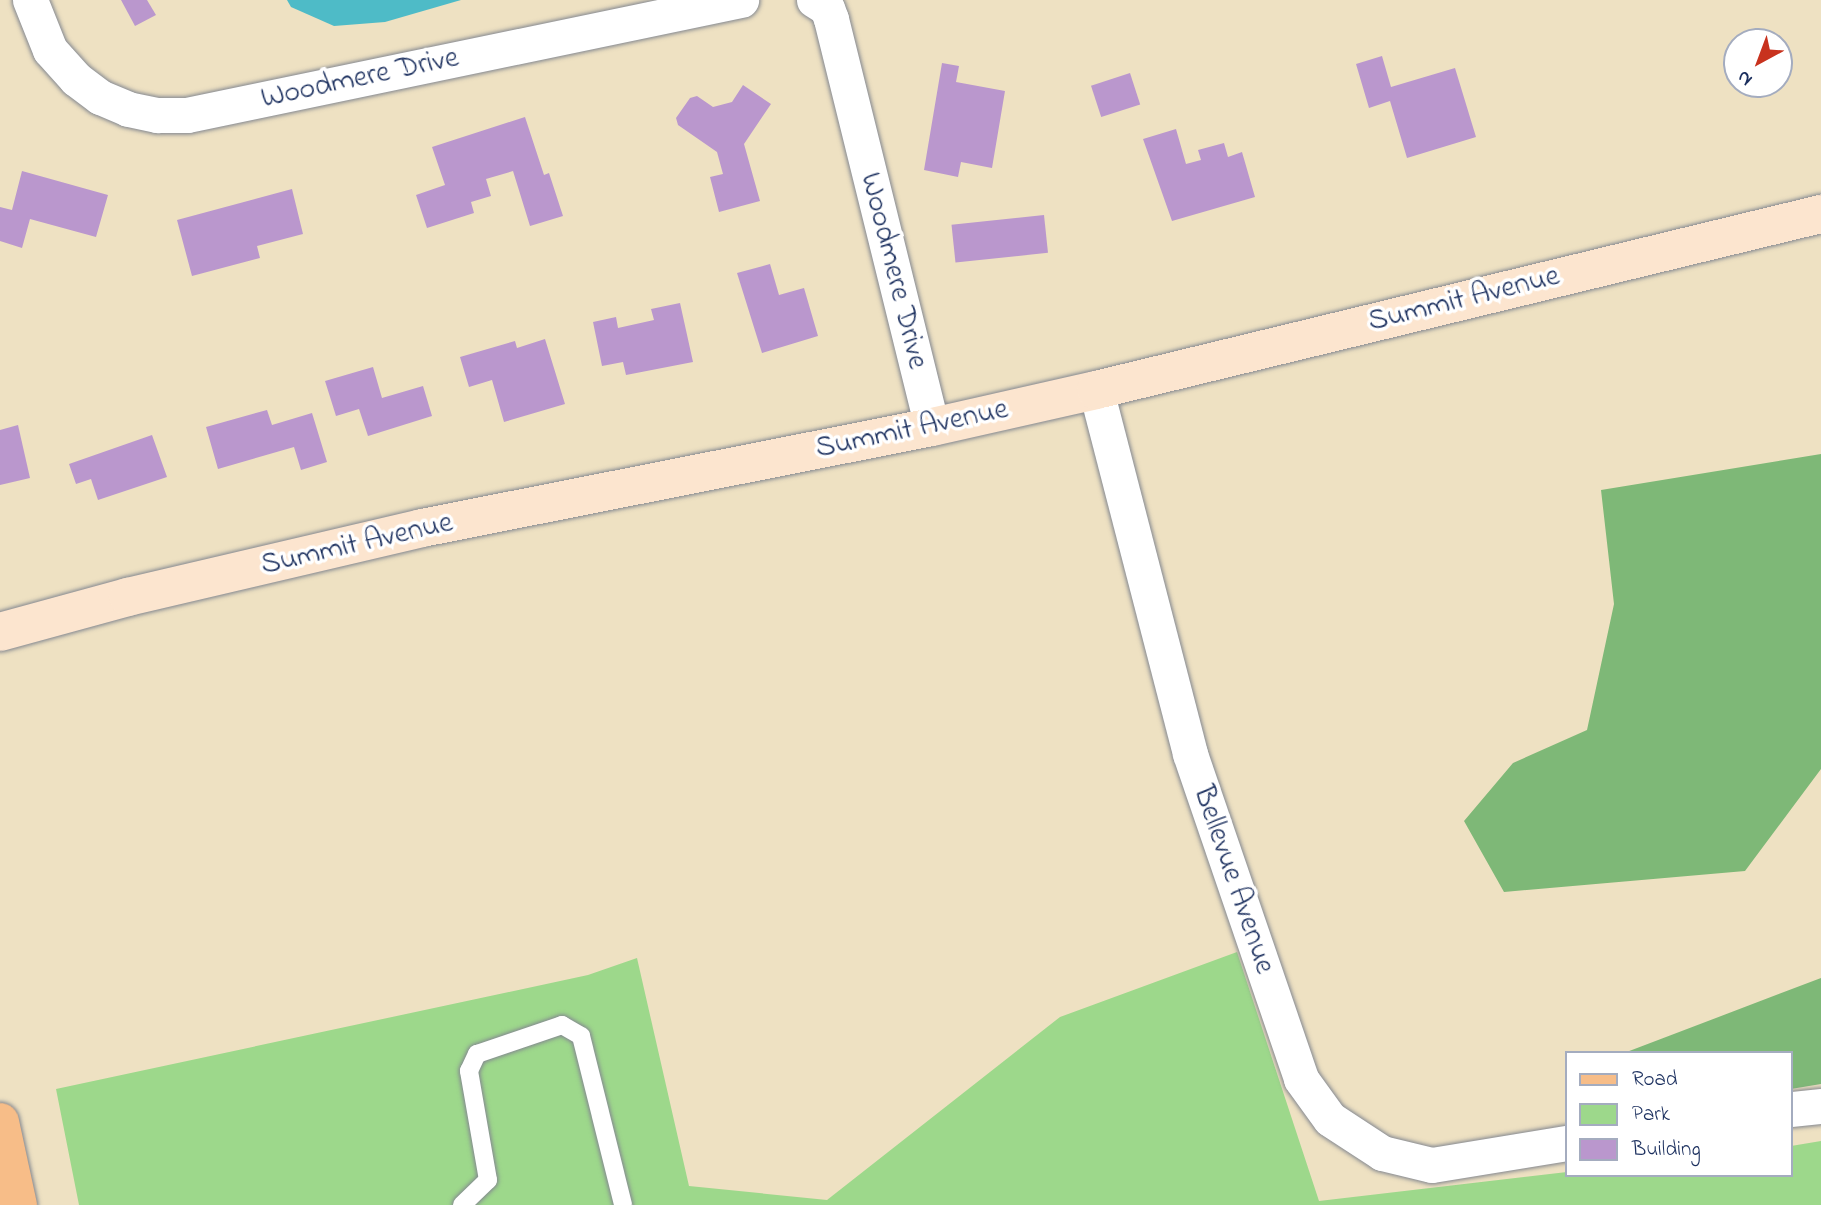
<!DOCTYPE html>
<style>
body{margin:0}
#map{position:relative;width:1821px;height:1205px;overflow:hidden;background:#eee1c2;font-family:"Indie Flower",sans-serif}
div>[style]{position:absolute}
.green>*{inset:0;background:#9dd88b}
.forest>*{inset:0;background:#7eb877}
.water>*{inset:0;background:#4ebbc7}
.building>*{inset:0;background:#ba97cd;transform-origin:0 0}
.roads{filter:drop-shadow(0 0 2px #848890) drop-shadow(0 0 2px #848890)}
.lane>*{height:18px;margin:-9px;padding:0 9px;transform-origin:9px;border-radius:9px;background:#fff}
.street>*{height:35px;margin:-17.5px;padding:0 17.5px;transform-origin:17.5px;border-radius:17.5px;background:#fff}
.secondary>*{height:38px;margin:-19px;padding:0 19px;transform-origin:19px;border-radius:19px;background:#fce5cf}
.primary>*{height:38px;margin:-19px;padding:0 19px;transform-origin:19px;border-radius:19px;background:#f7bd88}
span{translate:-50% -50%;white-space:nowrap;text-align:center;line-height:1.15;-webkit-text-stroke:7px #fff;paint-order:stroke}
.street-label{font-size:30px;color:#1b2f5e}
.legend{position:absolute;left:1565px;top:1051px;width:228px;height:126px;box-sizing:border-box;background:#fff;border:2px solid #a4acbf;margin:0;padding:9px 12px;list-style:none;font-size:21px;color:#1b2f5e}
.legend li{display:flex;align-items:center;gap:14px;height:35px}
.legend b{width:35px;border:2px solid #a4acbf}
.north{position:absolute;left:1723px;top:28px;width:70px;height:70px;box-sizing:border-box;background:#fff;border:2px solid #a4acbf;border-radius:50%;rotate:221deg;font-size:19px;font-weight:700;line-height:28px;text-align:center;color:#1b2f5e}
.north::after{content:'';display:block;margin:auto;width:24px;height:32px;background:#c8321e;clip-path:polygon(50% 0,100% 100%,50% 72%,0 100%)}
</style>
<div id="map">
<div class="green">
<i style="clip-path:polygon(1237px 952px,1319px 1201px,1567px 1172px,1567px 1175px,1791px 1175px,1791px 1146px,1821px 1141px,1821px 1205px,79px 1205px,56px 1089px,588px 975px,637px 958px,689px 1186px,827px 1200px,1060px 1017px)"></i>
</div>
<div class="forest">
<i style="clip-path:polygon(1821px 454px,1821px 769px,1745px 871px,1504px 892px,1464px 821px,1513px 763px,1587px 730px,1614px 604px,1601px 490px)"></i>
<i style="clip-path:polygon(1821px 978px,1821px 1084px,1791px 1089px,1791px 1053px,1624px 1053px)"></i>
</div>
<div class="water">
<i style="clip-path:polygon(287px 0,461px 0,385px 22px,334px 26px,291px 7px)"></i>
</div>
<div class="building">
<i style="clip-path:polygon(121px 0,147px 0,156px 15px,135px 26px)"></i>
<i style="clip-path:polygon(1382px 56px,1391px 87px,1455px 68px,1476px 137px,1407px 158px,1390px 101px,1369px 108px,1356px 64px)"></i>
<i style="clip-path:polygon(942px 63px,959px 66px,956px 82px,1005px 91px,992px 168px,961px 162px,958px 177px,924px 170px)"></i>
<i style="left:1130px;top:73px;width:33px;height:41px;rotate:72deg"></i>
<i style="clip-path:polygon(743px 85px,771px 104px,744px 144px,760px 201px,719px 212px,710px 177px,723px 174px,717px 152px,678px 125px,676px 118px,690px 98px,697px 96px,713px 107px,732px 102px)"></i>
<i style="clip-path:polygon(525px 117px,544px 175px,549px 173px,563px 216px,530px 226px,513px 171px,486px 179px,491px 196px,471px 202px,474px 213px,427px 228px,416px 195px,445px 185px,432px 147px)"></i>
<i style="clip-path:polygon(1176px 129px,1186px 164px,1201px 160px,1198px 150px,1224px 143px,1228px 157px,1242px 152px,1255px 197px,1172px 221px,1143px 139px)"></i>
<i style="clip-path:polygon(22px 171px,108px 195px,96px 237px,30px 219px,22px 248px,0 241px,0 207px,12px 210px)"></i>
<i style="clip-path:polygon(292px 189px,303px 234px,257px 246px,260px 258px,192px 276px,177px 220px)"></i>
<i style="left:1044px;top:215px;width:38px;height:93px;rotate:84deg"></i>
<i style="clip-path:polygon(770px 264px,779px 295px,804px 288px,818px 336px,762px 353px,737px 273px)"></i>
<i style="clip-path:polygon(680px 303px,693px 362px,626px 375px,623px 362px,602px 366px,593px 322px,616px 317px,618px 328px,654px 320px,651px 309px)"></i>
<i style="clip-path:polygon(545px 339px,565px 404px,504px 422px,492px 380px,469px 387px,460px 357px,515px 341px,517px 348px)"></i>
<i style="clip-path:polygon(373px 367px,382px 398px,423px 386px,432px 416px,368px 436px,359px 409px,336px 416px,325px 381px)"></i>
<i style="clip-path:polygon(267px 410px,272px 425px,312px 413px,327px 462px,301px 470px,294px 447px,218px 469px,206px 427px)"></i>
<i style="clip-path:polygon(18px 425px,30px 478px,0 485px,0 430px)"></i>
<i style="clip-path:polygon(152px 435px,167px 477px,98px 500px,91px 479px,76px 484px,69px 464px)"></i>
</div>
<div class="roads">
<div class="lane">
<i style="left:462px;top:1205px;width:36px;rotate:-44deg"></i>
<i style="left:488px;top:1180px;width:111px;rotate:-99.9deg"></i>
<i style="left:469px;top:1071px;width:19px;rotate:-65deg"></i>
<i style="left:477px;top:1054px;width:90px;rotate:-18.8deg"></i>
<i style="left:562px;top:1025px;width:22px;rotate:30deg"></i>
<i style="left:581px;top:1036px;width:174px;rotate:76deg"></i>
</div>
<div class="street">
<i style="left:30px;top:0;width:54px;rotate:68.2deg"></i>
<i style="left:50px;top:50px;width:39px;rotate:48deg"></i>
<i style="left:76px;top:79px;width:30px;rotate:37deg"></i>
<i style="left:100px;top:97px;width:30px;rotate:23deg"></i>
<i style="left:128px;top:109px;width:30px;rotate:12deg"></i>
<i style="left:157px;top:115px;width:30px"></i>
<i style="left:187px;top:115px;width:566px;rotate:-11.73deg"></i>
<i style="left:814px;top:0;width:15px;rotate:32deg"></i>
<i style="left:827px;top:8px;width:12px;rotate:70deg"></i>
<i style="left:831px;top:19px;width:420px;rotate:76.1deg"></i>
<i style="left:1096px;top:390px;width:376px;rotate:75.5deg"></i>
<i style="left:1190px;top:754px;width:343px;rotate:71.1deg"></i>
<i style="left:1301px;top:1079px;width:49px;rotate:54.1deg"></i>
<i style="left:1330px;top:1119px;width:62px;rotate:33.2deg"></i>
<i style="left:1382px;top:1153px;width:51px;rotate:13.5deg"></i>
<i style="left:1432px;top:1165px;width:137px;rotate:-9.3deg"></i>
<i style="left:1791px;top:1109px;width:30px;rotate:-6deg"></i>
</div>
<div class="secondary">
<i style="left:0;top:632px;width:133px;rotate:-15.3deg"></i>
<i style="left:128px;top:597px;width:302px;rotate:-13.2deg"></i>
<i style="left:422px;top:528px;width:520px;rotate:-11.2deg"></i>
<i style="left:932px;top:427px;width:168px;rotate:-12.7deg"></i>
<i style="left:1096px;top:390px;width:746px;rotate:-13.65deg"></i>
</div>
<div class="primary">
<i style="left:0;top:1122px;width:85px;rotate:77.8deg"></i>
</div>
</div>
<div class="street-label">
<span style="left:360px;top:79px;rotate:-12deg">Woodmere Drive</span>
<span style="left:893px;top:271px;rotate:76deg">Woodmere Drive</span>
<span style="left:1464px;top:300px;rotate:-14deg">Summit Avenue</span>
<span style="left:912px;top:430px;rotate:-12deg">Summit Avenue</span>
<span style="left:357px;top:545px;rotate:-13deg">Summit Avenue</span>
<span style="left:1233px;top:880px;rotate:71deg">Bellevue Avenue</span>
</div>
<ul class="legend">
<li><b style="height:9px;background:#f7bd88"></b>Road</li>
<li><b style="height:19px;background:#9dd88b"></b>Park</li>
<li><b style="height:19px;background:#ba97cd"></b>Building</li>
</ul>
<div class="north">N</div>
</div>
